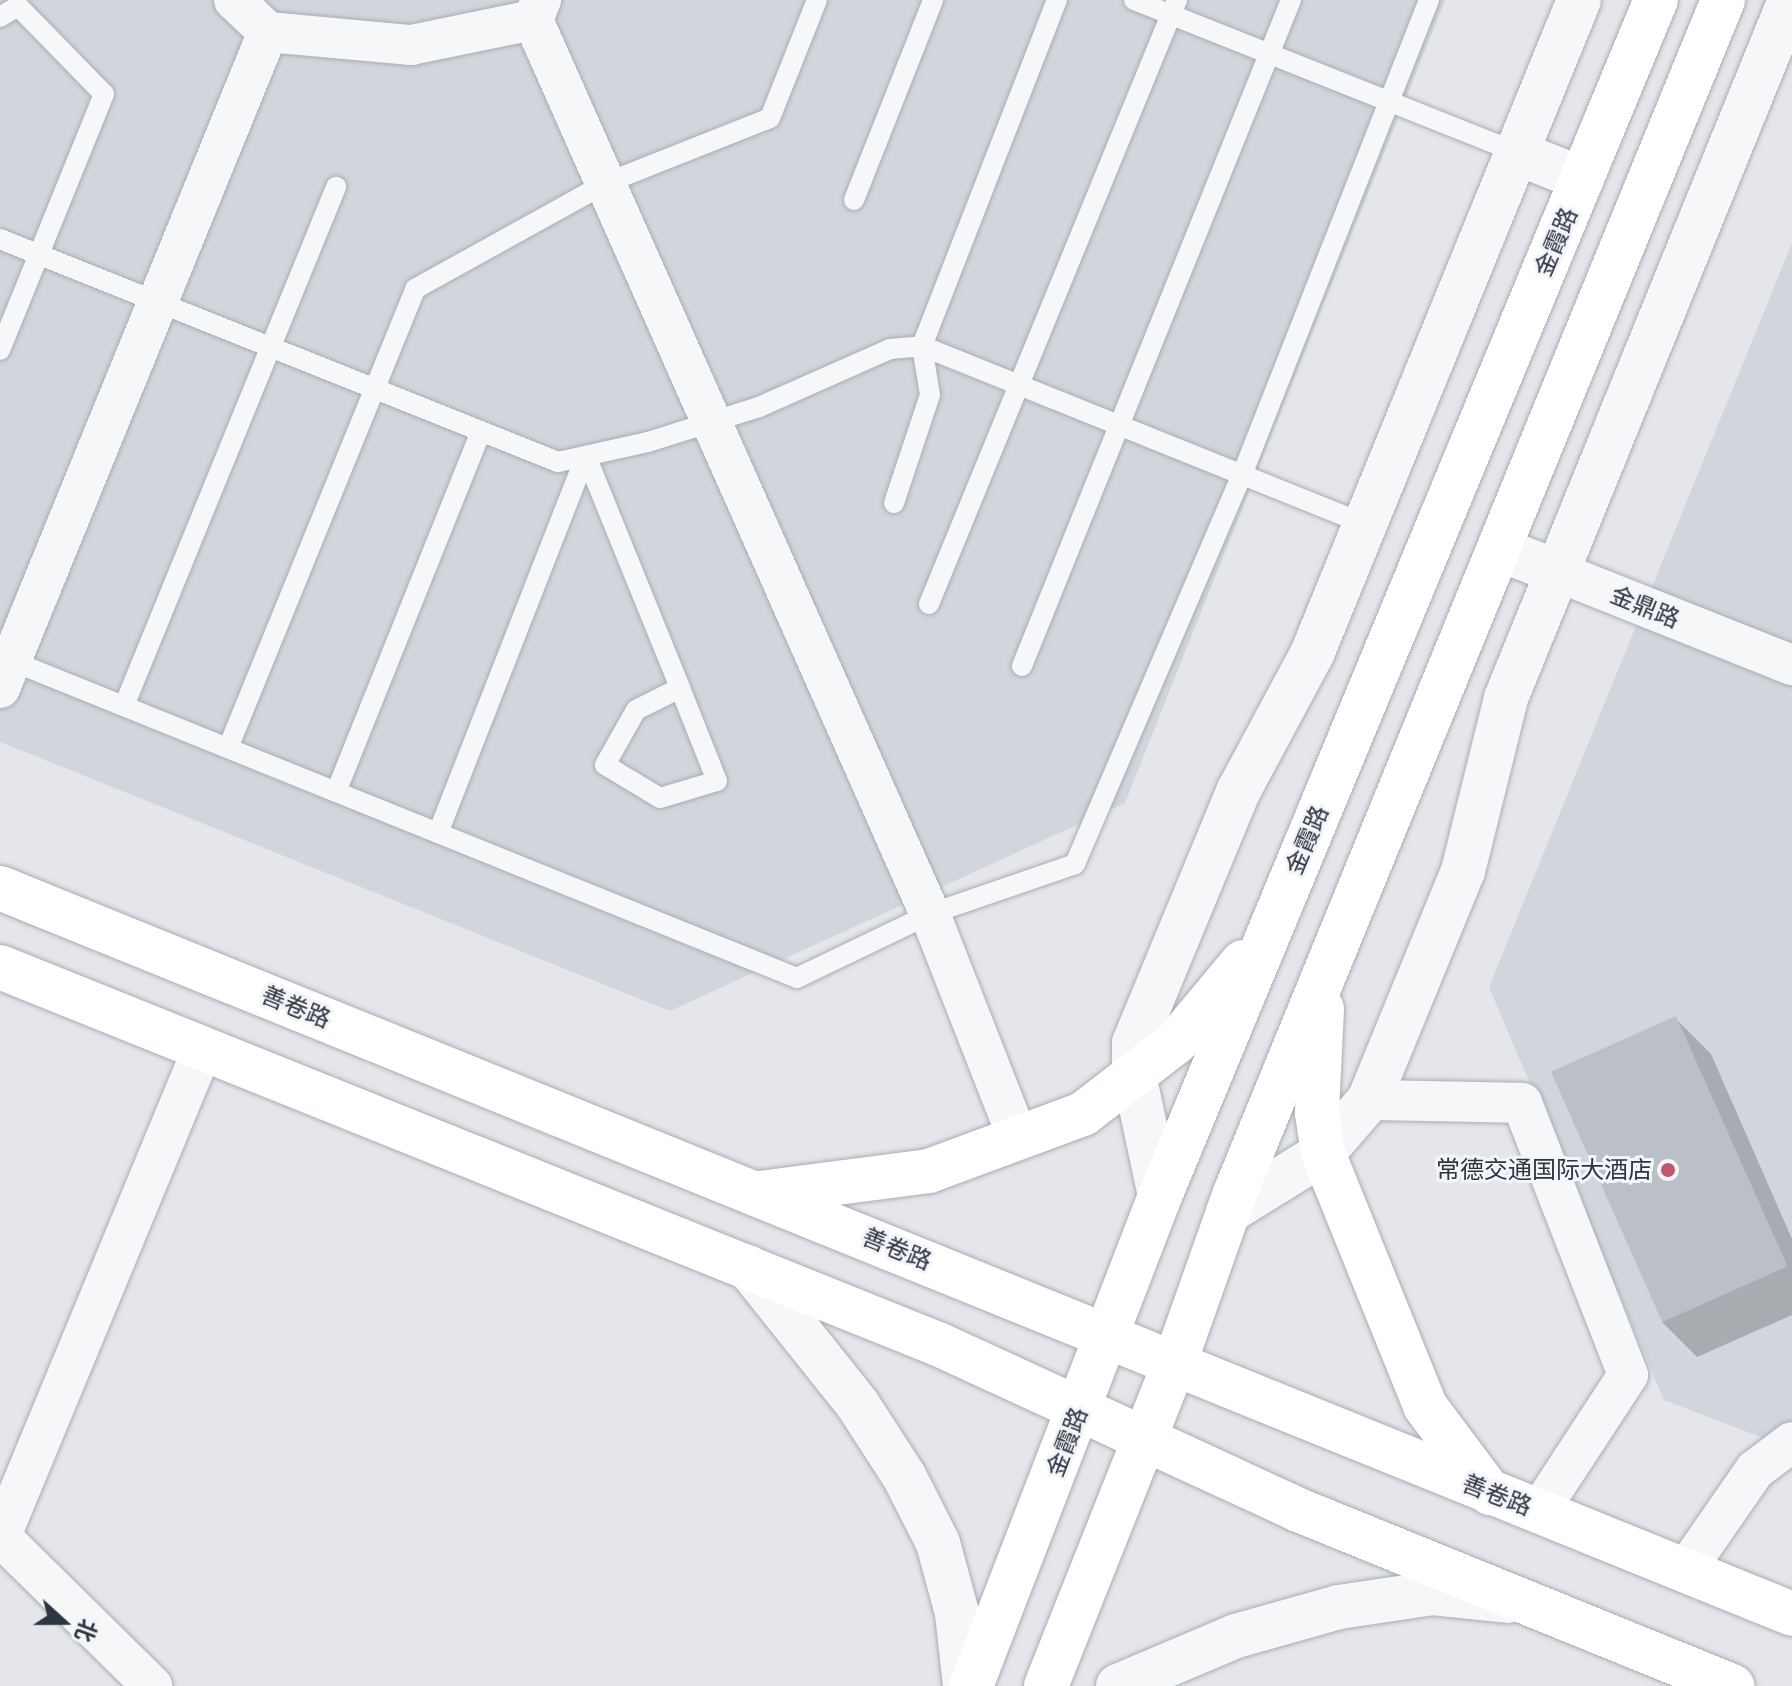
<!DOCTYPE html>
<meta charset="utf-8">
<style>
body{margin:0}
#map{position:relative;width:1792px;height:1686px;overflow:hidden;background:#e4e6ea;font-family:Inter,"Noto Sans SC",sans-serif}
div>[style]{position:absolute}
.built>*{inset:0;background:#d2d6dc}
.shadow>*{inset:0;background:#0003}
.building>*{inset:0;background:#bbc0c6;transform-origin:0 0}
.roads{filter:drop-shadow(0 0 2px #a9adb4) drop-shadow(0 0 2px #a9adb4)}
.service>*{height:20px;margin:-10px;padding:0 10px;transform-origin:10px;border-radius:10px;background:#f6f7f9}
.minor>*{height:40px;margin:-20px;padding:0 20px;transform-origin:20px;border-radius:20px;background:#f6f7f9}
.tertiary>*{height:44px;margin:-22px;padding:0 22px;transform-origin:22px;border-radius:22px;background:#f6f7f9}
.secondary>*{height:44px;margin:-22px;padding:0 22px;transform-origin:22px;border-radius:22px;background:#fff}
.primary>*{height:44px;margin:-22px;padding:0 22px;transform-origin:22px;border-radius:22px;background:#fff}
.dots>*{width:22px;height:22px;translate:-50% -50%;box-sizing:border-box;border:4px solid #f3f5f8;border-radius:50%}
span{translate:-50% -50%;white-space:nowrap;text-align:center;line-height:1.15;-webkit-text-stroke:6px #f3f5f8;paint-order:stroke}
.street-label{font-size:24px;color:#2d3541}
.poi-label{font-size:24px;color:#2d3541}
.right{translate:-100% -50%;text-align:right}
.north{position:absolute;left:24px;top:1582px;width:80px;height:80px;-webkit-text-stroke:6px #f3f5f8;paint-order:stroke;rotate:111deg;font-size:22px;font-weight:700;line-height:32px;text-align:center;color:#2d3541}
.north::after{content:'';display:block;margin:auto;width:28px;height:36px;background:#2d3541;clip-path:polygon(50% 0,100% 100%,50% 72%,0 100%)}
</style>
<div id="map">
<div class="built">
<i style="clip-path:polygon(0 0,1445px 0,1125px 803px,670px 1011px,0 742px)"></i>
<i style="clip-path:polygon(1792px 243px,1792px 1449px,1664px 1400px,1489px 987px)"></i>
</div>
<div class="shadow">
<i style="clip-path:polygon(1676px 1019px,1711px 1054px,1792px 1239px,1792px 1315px,1697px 1357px,1662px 1322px)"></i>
</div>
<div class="building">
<i style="left:1676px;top:1016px;width:274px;height:137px;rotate:66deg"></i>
</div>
<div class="roads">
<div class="service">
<i style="left:1134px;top:0;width:410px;rotate:21.7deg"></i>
<i style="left:0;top:17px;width:21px;rotate:-31deg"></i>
<i style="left:18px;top:6px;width:123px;rotate:45.7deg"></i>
<i style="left:104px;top:94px;width:276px;rotate:112.1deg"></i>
<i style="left:854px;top:200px;width:215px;rotate:-68.4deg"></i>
<i style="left:0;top:239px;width:601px;rotate:21.78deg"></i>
<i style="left:558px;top:462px;width:92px;rotate:-12.5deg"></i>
<i style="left:648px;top:442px;width:116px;rotate:-17.5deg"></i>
<i style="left:759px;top:407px;width:143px;rotate:-23.9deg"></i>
<i style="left:890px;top:349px;width:32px;rotate:-5deg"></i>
<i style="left:922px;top:346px;width:475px;rotate:21.9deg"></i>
<i style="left:586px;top:456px;width:250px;rotate:67.9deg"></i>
<i style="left:680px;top:688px;width:100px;rotate:68.3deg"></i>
<i style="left:717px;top:781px;width:59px;rotate:163.4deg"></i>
<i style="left:660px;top:798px;width:64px;rotate:-149deg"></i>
<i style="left:605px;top:765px;width:63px;rotate:-60.6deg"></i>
<i style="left:636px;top:710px;width:49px;rotate:-26.6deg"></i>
<i style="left:894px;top:503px;width:114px;rotate:-71.6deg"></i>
<i style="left:930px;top:395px;width:50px;rotate:-99.3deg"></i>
<i style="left:922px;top:346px;width:371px;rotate:-68.7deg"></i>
<i style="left:929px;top:604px;width:653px;rotate:-67.68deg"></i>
<i style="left:7px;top:659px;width:852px;rotate:21.99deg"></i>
<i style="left:797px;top:978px;width:148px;rotate:-25.7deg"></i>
<i style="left:930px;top:914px;width:153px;rotate:-19deg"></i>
<i style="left:1075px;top:864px;width:423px;rotate:-66.8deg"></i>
<i style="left:1242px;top:475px;width:510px;rotate:-68.51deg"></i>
<i style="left:1022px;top:666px;width:718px;rotate:-68.01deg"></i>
<i style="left:124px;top:706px;width:561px;rotate:-67.78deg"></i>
<i style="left:228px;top:748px;width:496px;rotate:-67.8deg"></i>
<i style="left:415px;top:289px;width:218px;rotate:-29deg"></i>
<i style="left:606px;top:183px;width:176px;rotate:-21.6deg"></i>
<i style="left:770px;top:118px;width:127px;rotate:-68.3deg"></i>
<i style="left:336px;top:792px;width:388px;rotate:-68.1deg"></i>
<i style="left:438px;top:833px;width:405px;rotate:-68.6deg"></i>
</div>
<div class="minor">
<i style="left:234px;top:0;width:47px;rotate:43.3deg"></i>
<i style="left:268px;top:32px;width:144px;rotate:5.2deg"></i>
<i style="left:411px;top:45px;width:125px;rotate:-11.6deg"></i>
<i style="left:533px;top:20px;width:22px;rotate:-68deg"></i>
<i style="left:533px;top:20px;width:978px;rotate:66.06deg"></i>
<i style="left:930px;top:914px;width:241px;rotate:68.6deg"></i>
<i style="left:1558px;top:572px;width:252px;rotate:21.7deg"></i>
<i style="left:0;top:688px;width:709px;rotate:-67.78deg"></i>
<i style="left:1369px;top:1100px;width:153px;rotate:1.1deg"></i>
<i style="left:1522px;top:1103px;width:292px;rotate:68.7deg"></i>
<i style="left:1628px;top:1375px;width:163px;rotate:123.2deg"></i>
<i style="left:0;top:1536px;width:214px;rotate:44.6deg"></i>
<i style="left:0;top:1538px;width:530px;rotate:-67.5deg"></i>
<i style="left:1685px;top:1571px;width:123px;rotate:-55.3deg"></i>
<i style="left:1755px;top:1470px;width:46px;rotate:-37.1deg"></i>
</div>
<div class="tertiary">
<i style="left:1515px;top:152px;width:72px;rotate:21.9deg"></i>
<i style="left:1499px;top:549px;width:63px;rotate:21.3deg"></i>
<i style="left:1160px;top:1196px;width:124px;rotate:-102.1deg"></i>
<i style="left:1134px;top:1075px;width:32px;rotate:-90deg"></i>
<i style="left:1134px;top:1043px;width:274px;rotate:-67.5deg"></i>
<i style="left:1239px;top:790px;width:154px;rotate:-61.8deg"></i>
<i style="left:1312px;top:654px;width:706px;rotate:-67.79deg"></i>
<i style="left:1228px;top:1212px;width:112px;rotate:-31.8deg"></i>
<i style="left:1323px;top:1153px;width:70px;rotate:-49deg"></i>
<i style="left:1369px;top:1100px;width:248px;rotate:-67.7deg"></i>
<i style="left:1463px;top:871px;width:178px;rotate:-76deg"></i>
<i style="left:1506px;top:698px;width:754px;rotate:-67.86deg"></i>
<i style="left:748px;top:1267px;width:176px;rotate:51.4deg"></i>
<i style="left:858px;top:1405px;width:85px;rotate:57.1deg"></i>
<i style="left:904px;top:1476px;width:75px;rotate:63.1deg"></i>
<i style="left:938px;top:1543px;width:73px;rotate:74.8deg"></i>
<i style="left:957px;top:1613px;width:73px;rotate:83.7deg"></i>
<i style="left:1118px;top:1686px;width:128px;rotate:-23deg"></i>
<i style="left:1236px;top:1636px;width:107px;rotate:-15.7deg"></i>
<i style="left:1339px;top:1607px;width:95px;rotate:-8.5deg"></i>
<i style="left:1433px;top:1593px;width:75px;rotate:6.1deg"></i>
</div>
<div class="secondary">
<i style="left:1322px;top:1009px;width:104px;rotate:92.8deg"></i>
<i style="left:1317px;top:1113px;width:40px;rotate:81.5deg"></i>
<i style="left:1323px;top:1153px;width:273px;rotate:68deg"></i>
<i style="left:1425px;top:1406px;width:109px;rotate:53.2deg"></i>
<i style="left:760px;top:1193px;width:170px;rotate:-7.4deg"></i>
<i style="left:929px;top:1171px;width:164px;rotate:-20.3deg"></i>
<i style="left:1083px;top:1114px;width:118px;rotate:-37.7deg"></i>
<i style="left:1176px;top:1042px;width:104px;rotate:-50.1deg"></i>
<i style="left:971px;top:1686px;width:525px;rotate:-68.91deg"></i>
<i style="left:1160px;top:1196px;width:1295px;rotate:-67.48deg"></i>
<i style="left:1046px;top:1686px;width:346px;rotate:-68.3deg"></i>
<i style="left:1174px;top:1365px;width:182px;rotate:-70.5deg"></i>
<i style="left:1235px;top:1193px;width:1289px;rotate:-67.75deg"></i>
</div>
<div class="primary">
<i style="left:0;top:888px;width:1933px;rotate:22.05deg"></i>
<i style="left:0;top:967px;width:1011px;rotate:21.9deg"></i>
<i style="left:938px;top:1344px;width:394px;rotate:24.7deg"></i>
<i style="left:1296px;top:1509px;width:471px;rotate:22.1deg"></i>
</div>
</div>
<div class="dots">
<i style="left:1668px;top:1170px;background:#c2566b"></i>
</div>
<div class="street-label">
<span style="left:1556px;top:242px;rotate:-67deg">金霞路</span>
<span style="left:1645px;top:607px;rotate:22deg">金鼎路</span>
<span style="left:1307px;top:840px;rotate:-67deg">金霞路</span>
<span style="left:296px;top:1007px;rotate:22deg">善卷路</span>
<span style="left:897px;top:1249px;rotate:22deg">善卷路</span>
<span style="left:1067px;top:1442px;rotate:-69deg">金霞路</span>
<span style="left:1497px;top:1495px;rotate:21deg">善卷路</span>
</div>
<div class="poi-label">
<span class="right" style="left:1652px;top:1170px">常德交通国际大酒店</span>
</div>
<div class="north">北</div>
</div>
